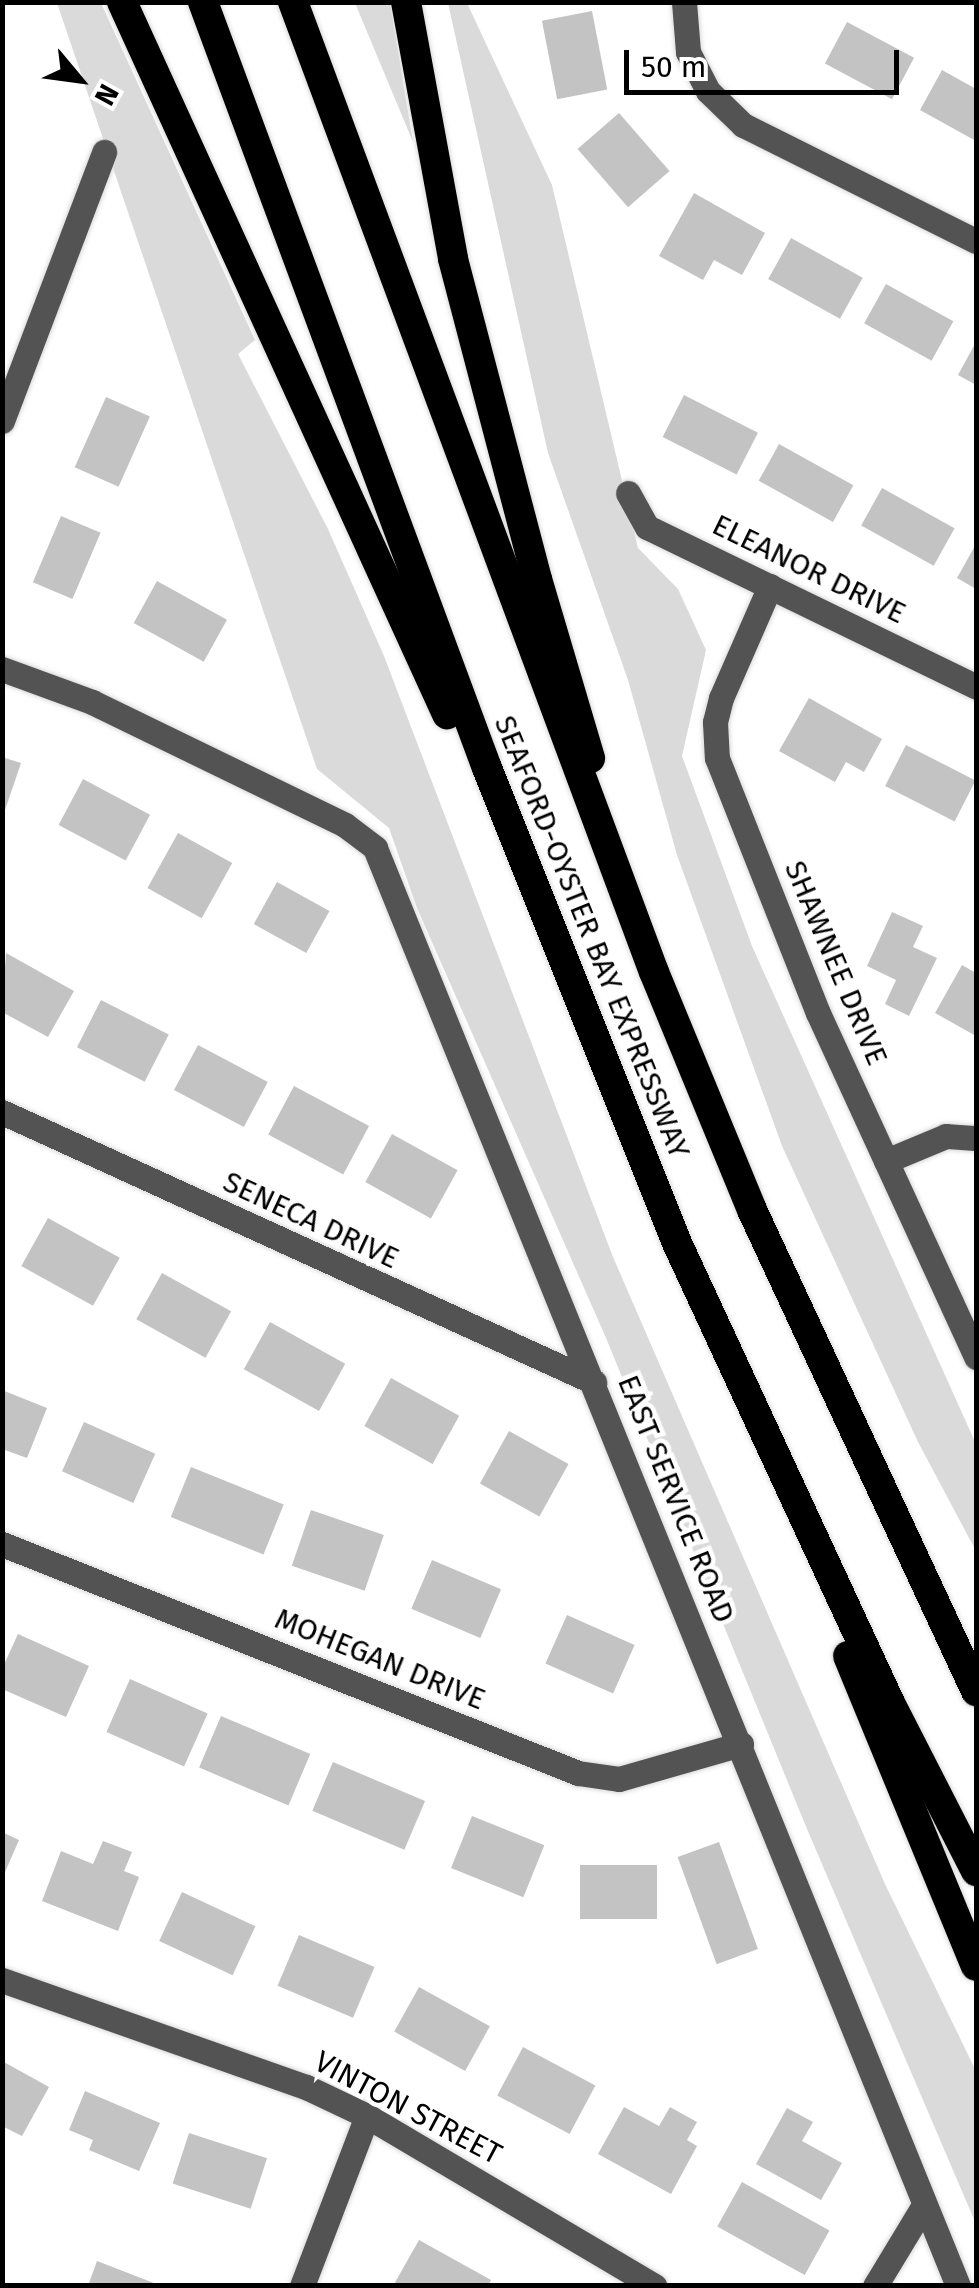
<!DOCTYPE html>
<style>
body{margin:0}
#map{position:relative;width:979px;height:2288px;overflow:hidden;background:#fff;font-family:"Fira Sans",sans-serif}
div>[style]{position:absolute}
.green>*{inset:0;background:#dadada}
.building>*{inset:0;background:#c3c3c3;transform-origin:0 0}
.roads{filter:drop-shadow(0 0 2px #dbdbdb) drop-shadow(0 0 2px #dbdbdb)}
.minor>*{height:25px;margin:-12.5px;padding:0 12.5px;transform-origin:12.5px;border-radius:12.5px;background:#535353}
.highway>*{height:30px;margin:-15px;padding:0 15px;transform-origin:15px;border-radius:15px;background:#000}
span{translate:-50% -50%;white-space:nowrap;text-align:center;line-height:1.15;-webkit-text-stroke:9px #fff;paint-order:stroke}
.street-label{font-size:30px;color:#000}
.frame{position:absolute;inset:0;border:5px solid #000;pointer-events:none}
.north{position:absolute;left:30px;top:30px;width:100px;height:100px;-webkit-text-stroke:8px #fff;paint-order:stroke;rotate:119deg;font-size:28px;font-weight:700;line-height:40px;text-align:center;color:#000}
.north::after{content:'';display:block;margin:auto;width:35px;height:45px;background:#000;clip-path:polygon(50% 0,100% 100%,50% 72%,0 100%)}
.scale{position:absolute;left:624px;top:50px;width:275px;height:45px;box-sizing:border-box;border:5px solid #000;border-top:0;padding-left:12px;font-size:30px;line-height:35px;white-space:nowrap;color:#000;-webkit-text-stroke:8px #fff;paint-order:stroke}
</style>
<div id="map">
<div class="green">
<i style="clip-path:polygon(57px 3px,101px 3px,255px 340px,238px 354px,328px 529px,384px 656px,613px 1257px,885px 1884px,976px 2071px,976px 2224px,807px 1829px,606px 1338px,417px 908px,389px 828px,317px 769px)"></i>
<i style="clip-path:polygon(355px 3px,390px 3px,413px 142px)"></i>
<i style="clip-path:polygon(448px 3px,467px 3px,552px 185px,638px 548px,678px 589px,706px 650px,682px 756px,752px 946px,976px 1444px,976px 1551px,918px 1442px,782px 1146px,677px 855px,628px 680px,548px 453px)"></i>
</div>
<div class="building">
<i style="left:592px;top:11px;width:80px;height:51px;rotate:79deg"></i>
<i style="left:847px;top:22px;width:76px;height:47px;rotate:28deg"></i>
<i style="clip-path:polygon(942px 70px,976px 89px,976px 141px,920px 110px)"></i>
<i style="left:619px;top:113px;width:77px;height:55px;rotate:49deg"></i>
<i style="clip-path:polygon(694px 193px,765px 233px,742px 275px,714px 260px,703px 280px,659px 256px)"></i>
<i style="left:791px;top:238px;width:82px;height:47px;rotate:29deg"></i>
<i style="left:886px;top:284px;width:77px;height:45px;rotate:29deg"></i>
<i style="clip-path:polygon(976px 342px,976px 385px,958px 375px)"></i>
<i style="left:684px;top:395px;width:83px;height:47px;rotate:27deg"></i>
<i style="left:106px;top:397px;width:48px;height:77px;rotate:24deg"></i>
<i style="left:779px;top:444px;width:85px;height:42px;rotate:29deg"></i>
<i style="left:882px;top:488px;width:83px;height:43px;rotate:29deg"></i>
<i style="left:61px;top:516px;width:43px;height:72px;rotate:23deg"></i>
<i style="clip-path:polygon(976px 544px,976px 589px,957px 578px)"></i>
<i style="left:157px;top:581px;width:80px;height:48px;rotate:29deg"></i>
<i style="clip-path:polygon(809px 698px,882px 739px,864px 772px,846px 762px,835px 782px,779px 751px)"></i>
<i style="left:906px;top:745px;width:78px;height:46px;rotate:27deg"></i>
<i style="clip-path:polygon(2px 757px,21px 763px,3px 816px,2px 816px)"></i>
<i style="left:83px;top:779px;width:76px;height:52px;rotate:28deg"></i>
<i style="left:178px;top:833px;width:62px;height:63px;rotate:29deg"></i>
<i style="left:277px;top:882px;width:60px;height:48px;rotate:29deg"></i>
<i style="clip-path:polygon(892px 912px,923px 926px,913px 947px,937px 958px,909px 1016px,885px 1004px,896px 980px,867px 966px)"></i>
<i style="clip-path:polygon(6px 953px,74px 991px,48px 1037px,2px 1012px)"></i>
<i style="clip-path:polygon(962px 965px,976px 973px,976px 1036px,935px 1013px)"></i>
<i style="left:101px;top:1000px;width:76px;height:53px;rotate:27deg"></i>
<i style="left:198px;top:1045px;width:79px;height:51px;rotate:28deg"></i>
<i style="left:294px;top:1086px;width:85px;height:55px;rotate:28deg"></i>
<i style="left:392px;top:1134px;width:75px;height:55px;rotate:29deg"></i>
<i style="left:48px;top:1218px;width:82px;height:55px;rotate:29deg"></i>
<i style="left:162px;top:1273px;width:79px;height:53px;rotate:29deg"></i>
<i style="left:270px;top:1322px;width:86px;height:54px;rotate:29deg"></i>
<i style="left:391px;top:1378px;width:78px;height:55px;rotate:29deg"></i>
<i style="clip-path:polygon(2px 1390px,47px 1408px,27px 1458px,2px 1449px)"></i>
<i style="left:84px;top:1422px;width:78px;height:54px;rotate:24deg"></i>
<i style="left:509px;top:1431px;width:68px;height:60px;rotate:29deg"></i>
<i style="left:191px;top:1467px;width:100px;height:54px;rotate:22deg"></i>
<i style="left:311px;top:1510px;width:77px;height:59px;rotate:19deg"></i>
<i style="left:432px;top:1560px;width:75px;height:53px;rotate:23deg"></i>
<i style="left:567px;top:1615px;width:74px;height:53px;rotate:24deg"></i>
<i style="clip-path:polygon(18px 1634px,89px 1666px,66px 1717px,2px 1689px,2px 1669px)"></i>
<i style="left:130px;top:1679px;width:85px;height:58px;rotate:24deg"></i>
<i style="left:221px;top:1716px;width:97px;height:56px;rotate:23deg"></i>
<i style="left:333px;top:1762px;width:100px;height:53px;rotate:23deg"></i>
<i style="left:472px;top:1816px;width:78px;height:56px;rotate:22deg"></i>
<i style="clip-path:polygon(2px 1832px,19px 1840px,2px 1879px)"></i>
<i style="clip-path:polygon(103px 1841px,132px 1852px,124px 1871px,139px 1877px,118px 1931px,42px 1901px,61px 1851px,93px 1864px)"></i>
<i style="left:719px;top:1842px;width:114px;height:44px;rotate:70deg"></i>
<i style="left:580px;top:1865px;width:77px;height:54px"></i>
<i style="left:182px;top:1892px;width:81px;height:54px;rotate:25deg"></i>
<i style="left:299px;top:1935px;width:82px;height:55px;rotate:23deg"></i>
<i style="left:419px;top:1987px;width:81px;height:51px;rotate:29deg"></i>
<i style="left:523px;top:2047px;width:82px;height:55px;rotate:28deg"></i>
<i style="clip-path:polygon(2px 2061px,49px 2087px,22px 2136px,2px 2126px)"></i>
<i style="clip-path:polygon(85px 2091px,160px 2123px,139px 2171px,89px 2150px,93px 2140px,69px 2130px)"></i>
<i style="clip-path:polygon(624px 2107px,659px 2126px,670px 2107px,697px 2122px,687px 2140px,697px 2146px,671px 2194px,598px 2154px)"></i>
<i style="clip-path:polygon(787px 2108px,813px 2122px,802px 2141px,842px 2163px,821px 2200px,756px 2164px)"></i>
<i style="left:189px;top:2133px;width:82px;height:53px;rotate:18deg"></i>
<i style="left:742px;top:2182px;width:100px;height:51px;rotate:29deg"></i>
<i style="clip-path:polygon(419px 2240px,491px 2280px,488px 2286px,393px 2286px)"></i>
<i style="clip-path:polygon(97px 2261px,159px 2285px,159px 2286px,88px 2286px)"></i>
</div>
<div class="roads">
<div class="minor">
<i style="left:684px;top:2px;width:50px;rotate:85.4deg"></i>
<i style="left:688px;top:52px;width:44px;rotate:62.9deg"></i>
<i style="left:708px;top:91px;width:49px;rotate:44.2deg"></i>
<i style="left:743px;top:125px;width:260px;rotate:26.5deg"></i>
<i style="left:2px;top:421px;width:288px;rotate:-69.2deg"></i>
<i style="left:628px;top:493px;width:39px;rotate:61deg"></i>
<i style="left:647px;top:527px;width:366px;rotate:25.9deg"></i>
<i style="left:770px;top:586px;width:122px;rotate:113.6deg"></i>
<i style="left:721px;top:698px;width:25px;rotate:104deg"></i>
<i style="left:715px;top:722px;width:36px;rotate:87deg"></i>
<i style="left:717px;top:758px;width:274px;rotate:68.4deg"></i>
<i style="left:818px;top:1013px;width:379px;rotate:65.3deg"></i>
<i style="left:2px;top:669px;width:96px;rotate:20.1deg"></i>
<i style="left:92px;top:702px;width:281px;rotate:25.9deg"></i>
<i style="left:345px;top:825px;width:38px;rotate:37deg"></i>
<i style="left:375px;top:848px;width:1552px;rotate:67.93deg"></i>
<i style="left:2px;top:1112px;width:651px;rotate:24.52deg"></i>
<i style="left:886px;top:1161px;width:65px;rotate:-22.6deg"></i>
<i style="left:946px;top:1136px;width:30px;rotate:4deg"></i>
<i style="left:2px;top:1544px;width:620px;rotate:21.68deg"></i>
<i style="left:578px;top:1773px;width:41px;rotate:8.3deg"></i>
<i style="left:619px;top:1779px;width:127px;rotate:-16deg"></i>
<i style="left:2px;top:1980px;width:322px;rotate:19.4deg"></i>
<i style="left:306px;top:2087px;width:68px;rotate:25.4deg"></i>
<i style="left:367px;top:2116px;width:334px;rotate:30.6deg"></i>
<i style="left:302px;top:2286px;width:182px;rotate:-69.1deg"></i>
<i style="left:875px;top:2286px;width:95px;rotate:-58.8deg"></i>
</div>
<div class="highway">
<i style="left:122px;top:2px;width:783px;rotate:65.47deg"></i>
<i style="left:203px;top:2px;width:817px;rotate:69.66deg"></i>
<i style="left:487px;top:768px;width:512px;rotate:68.2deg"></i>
<i style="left:677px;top:1243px;width:507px;rotate:65.15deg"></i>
<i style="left:890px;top:1703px;width:189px;rotate:62.9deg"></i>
<i style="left:293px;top:2px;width:1035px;rotate:69.59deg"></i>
<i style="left:654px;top:972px;width:257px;rotate:67.6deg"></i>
<i style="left:752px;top:1210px;width:531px;rotate:65.03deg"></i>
<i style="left:406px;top:2px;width:261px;rotate:79.6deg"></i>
<i style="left:453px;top:259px;width:331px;rotate:75.3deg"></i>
<i style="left:537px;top:579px;width:187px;rotate:73.5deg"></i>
<i style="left:848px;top:1656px;width:335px;rotate:67.6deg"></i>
</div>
</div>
<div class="street-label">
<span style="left:809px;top:569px;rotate:26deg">ELEANOR DRIVE</span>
<span style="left:592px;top:937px;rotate:68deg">SEAFORD-OYSTER BAY EXPRESSWAY</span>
<span style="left:836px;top:963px;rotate:67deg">SHAWNEE DRIVE</span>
<span style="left:311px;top:1220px;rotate:25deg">SENECA DRIVE</span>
<span style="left:676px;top:1499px;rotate:68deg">EAST SERVICE ROAD</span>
<span style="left:380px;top:1659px;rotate:22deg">MOHEGAN DRIVE</span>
<span style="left:408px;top:2108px;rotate:28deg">VINTON STREET</span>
</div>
<div class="frame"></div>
<div class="north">N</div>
<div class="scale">50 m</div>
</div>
